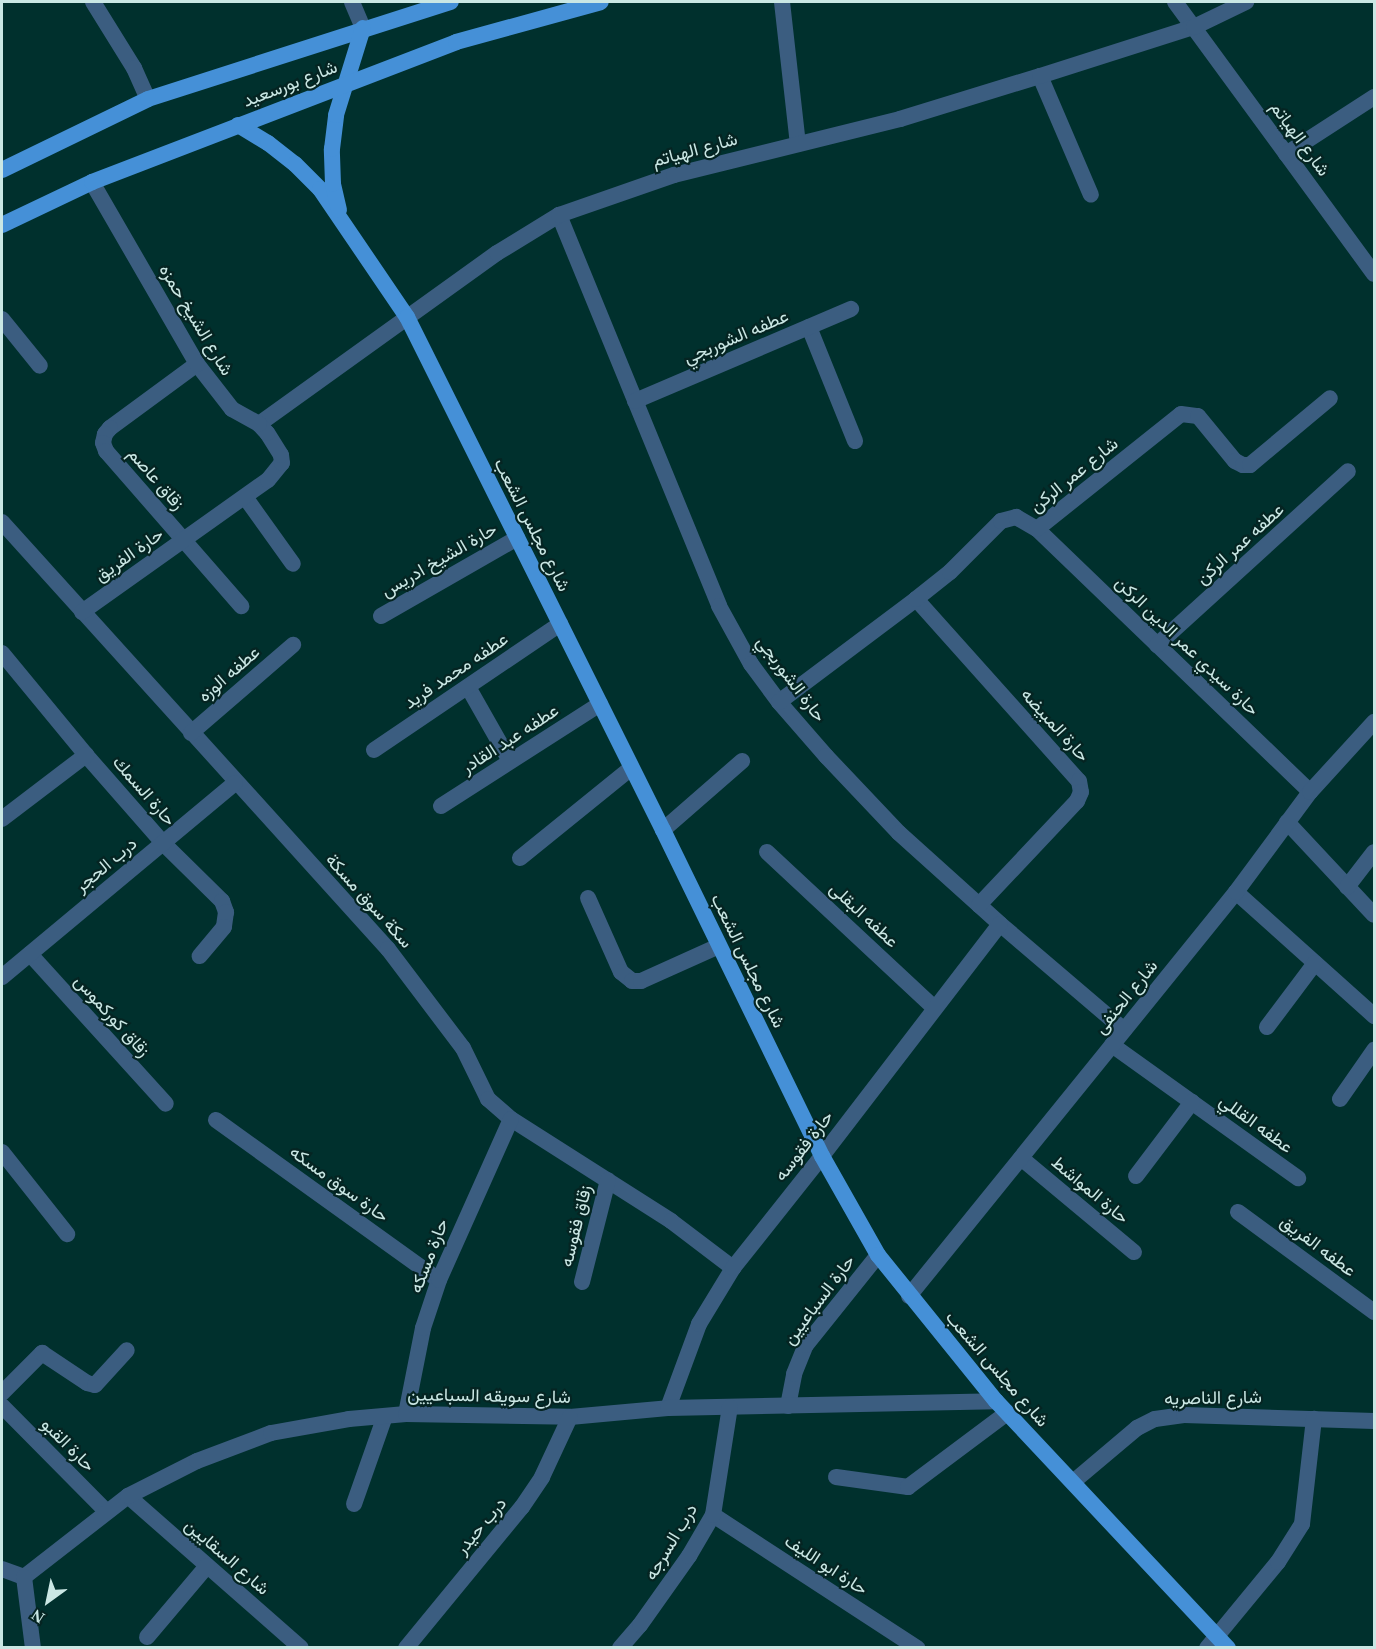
<!DOCTYPE html>
<meta charset="utf-8">
<style>
body{margin:0}
#map{position:relative;width:1376px;height:1649px;overflow:hidden;background:#00302d;font-family:"Times New Roman",Vazirmatn,serif}
div>[style]{position:absolute}
.minor>*{height:16px;margin:-8px;padding:0 8px;transform-origin:8px;border-radius:8px;background:#3b5d80}
.primary>*{height:16px;margin:-8px;padding:0 8px;transform-origin:8px;border-radius:8px;background:#4590d7}
span{translate:-50% -50%;white-space:nowrap;text-align:center;line-height:1.15;-webkit-text-stroke:4.5px #052422;paint-order:stroke}
.street-label{font-size:18px;color:#cae7e4}
.frame{position:absolute;inset:0;border:3px solid #cae7e4;pointer-events:none}
.north{position:absolute;left:18px;top:1571px;width:60px;height:60px;-webkit-text-stroke:4px #052422;paint-order:stroke;rotate:213deg;font-size:16px;font-weight:700;line-height:24px;text-align:center;color:#cae7e4}
.north::after{content:'';display:block;margin:auto;width:21px;height:27px;background:#cae7e4;clip-path:polygon(50% 0,100% 100%,50% 72%,0 100%)}
</style>
<div id="map">
<div class="minor">
<i style="left:93px;top:2px;width:78px;rotate:58.2deg"></i>
<i style="left:134px;top:68px;width:34px;rotate:66deg"></i>
<i style="left:352px;top:2px;width:28px;rotate:67deg"></i>
<i style="left:782px;top:2px;width:143px;rotate:83.6deg"></i>
<i style="left:1175px;top:2px;width:337px;rotate:53.8deg"></i>
<i style="left:1040px;top:76px;width:129px;rotate:66.8deg"></i>
<i style="left:1286px;top:154px;width:105px;rotate:-32.9deg"></i>
<i style="left:559px;top:215px;width:422px;rotate:67.7deg"></i>
<i style="left:719px;top:606px;width:66px;rotate:61.1deg"></i>
<i style="left:751px;top:664px;width:47px;rotate:53.6deg"></i>
<i style="left:779px;top:702px;width:72px;rotate:49deg"></i>
<i style="left:826px;top:756px;width:106px;rotate:46.5deg"></i>
<i style="left:899px;top:833px;width:136px;rotate:42deg"></i>
<i style="left:1000px;top:924px;width:163px;rotate:40.5deg"></i>
<i style="left:2px;top:319px;width:60px;rotate:51deg"></i>
<i style="left:809px;top:327px;width:123px;rotate:68deg"></i>
<i style="left:197px;top:364px;width:108px;rotate:143.7deg"></i>
<i style="left:110px;top:428px;width:8px;rotate:130deg"></i>
<i style="left:105px;top:434px;width:9px;rotate:103deg"></i>
<i style="left:103px;top:443px;width:9px;rotate:69deg"></i>
<i style="left:106px;top:451px;width:206px;rotate:48.9deg"></i>
<i style="left:635px;top:401px;width:235px;rotate:-23.1deg"></i>
<i style="left:259px;top:424px;width:293px;rotate:-35.7deg"></i>
<i style="left:497px;top:253px;width:73px;rotate:-31.5deg"></i>
<i style="left:559px;top:215px;width:122px;rotate:-19.2deg"></i>
<i style="left:674px;top:175px;width:233px;rotate:-13.9deg"></i>
<i style="left:900px;top:119px;width:146px;rotate:-17.1deg"></i>
<i style="left:1040px;top:76px;width:162px;rotate:-17.7deg"></i>
<i style="left:1194px;top:27px;width:58px;rotate:-25.7deg"></i>
<i style="left:245px;top:497px;width:82px;rotate:54.4deg"></i>
<i style="left:2px;top:522px;width:576px;rotate:47.89deg"></i>
<i style="left:388px;top:949px;width:124px;rotate:52.9deg"></i>
<i style="left:463px;top:1048px;width:57px;rotate:63.9deg"></i>
<i style="left:488px;top:1099px;width:30px;rotate:41deg"></i>
<i style="left:511px;top:1119px;width:190px;rotate:32.5deg"></i>
<i style="left:671px;top:1221px;width:78px;rotate:37.2deg"></i>
<i style="left:1037px;top:529px;width:379px;rotate:43.9deg"></i>
<i style="left:916px;top:599px;width:244px;rotate:48.2deg"></i>
<i style="left:1079px;top:781px;width:11px;rotate:80deg"></i>
<i style="left:1081px;top:792px;width:10px;rotate:114deg"></i>
<i style="left:1077px;top:801px;width:143px;rotate:133.3deg"></i>
<i style="left:82px;top:612px;width:228px;rotate:-35.4deg"></i>
<i style="left:268px;top:480px;width:22px;rotate:-51deg"></i>
<i style="left:282px;top:463px;width:8px;rotate:-97deg"></i>
<i style="left:281px;top:455px;width:26px;rotate:-122deg"></i>
<i style="left:267px;top:433px;width:12px;rotate:-132deg"></i>
<i style="left:259px;top:424px;width:31px;rotate:-151deg"></i>
<i style="left:232px;top:409px;width:57px;rotate:-127.9deg"></i>
<i style="left:197px;top:364px;width:210px;rotate:-120deg"></i>
<i style="left:381px;top:616px;width:157px;rotate:-29.8deg"></i>
<i style="left:1157px;top:645px;width:258px;rotate:-42.3deg"></i>
<i style="left:2px;top:653px;width:132px;rotate:50.5deg"></i>
<i style="left:86px;top:755px;width:117px;rotate:48.8deg"></i>
<i style="left:163px;top:843px;width:83px;rotate:44.5deg"></i>
<i style="left:222px;top:901px;width:12px;rotate:70deg"></i>
<i style="left:226px;top:912px;width:15px;rotate:98deg"></i>
<i style="left:224px;top:927px;width:38px;rotate:130deg"></i>
<i style="left:468px;top:687px;width:85px;rotate:60.4deg"></i>
<i style="left:779px;top:702px;width:171px;rotate:-36.9deg"></i>
<i style="left:916px;top:599px;width:43px;rotate:-38.5deg"></i>
<i style="left:950px;top:572px;width:72px;rotate:-45deg"></i>
<i style="left:1001px;top:521px;width:16px;rotate:-15deg"></i>
<i style="left:1016px;top:517px;width:24px;rotate:30deg"></i>
<i style="left:1037px;top:529px;width:184px;rotate:-38.6deg"></i>
<i style="left:1181px;top:414px;width:17px;rotate:7deg"></i>
<i style="left:1198px;top:416px;width:58px;rotate:50.6deg"></i>
<i style="left:1235px;top:461px;width:9px;rotate:27deg"></i>
<i style="left:1243px;top:465px;width:7px"></i>
<i style="left:1250px;top:465px;width:104px;rotate:-39.9deg"></i>
<i style="left:191px;top:733px;width:135px;rotate:-40.8deg"></i>
<i style="left:374px;top:750px;width:225px;rotate:-34.1deg"></i>
<i style="left:441px;top:806px;width:189px;rotate:-32.7deg"></i>
<i style="left:2px;top:819px;width:106px;rotate:-37.3deg"></i>
<i style="left:1287px;top:822px;width:127px;rotate:46.9deg"></i>
<i style="left:663px;top:830px;width:105px;rotate:-41.1deg"></i>
<i style="left:767px;top:852px;width:229px;rotate:43deg"></i>
<i style="left:520px;top:858px;width:143px;rotate:-39deg"></i>
<i style="left:1347px;top:887px;width:44px;rotate:-52.4deg"></i>
<i style="left:1236px;top:892px;width:186px;rotate:41.9deg"></i>
<i style="left:588px;top:898px;width:81px;rotate:66deg"></i>
<i style="left:621px;top:972px;width:14px;rotate:39deg"></i>
<i style="left:632px;top:981px;width:9px"></i>
<i style="left:641px;top:981px;width:85px;rotate:-24.2deg"></i>
<i style="left:30px;top:954px;width:202px;rotate:47.8deg"></i>
<i style="left:2px;top:977px;width:303px;rotate:-39.8deg"></i>
<i style="left:1267px;top:1027px;width:80px;rotate:-53.1deg"></i>
<i style="left:1112px;top:1045px;width:229px;rotate:35.6deg"></i>
<i style="left:1340px;top:1099px;width:60px;rotate:-55.2deg"></i>
<i style="left:216px;top:1120px;width:274px;rotate:35.7deg"></i>
<i style="left:2px;top:1152px;width:105px;rotate:51.6deg"></i>
<i style="left:1021px;top:1158px;width:147px;rotate:39.8deg"></i>
<i style="left:1136px;top:1176px;width:93px;rotate:-52.9deg"></i>
<i style="left:1238px;top:1212px;width:169px;rotate:36.3deg"></i>
<i style="left:582px;top:1282px;width:105px;rotate:-75.7deg"></i>
<i style="left:909px;top:1296px;width:520px;rotate:-51.01deg"></i>
<i style="left:1236px;top:892px;width:124px;rotate:-53.5deg"></i>
<i style="left:1310px;top:792px;width:95px;rotate:-47.6deg"></i>
<i style="left:2px;top:1393px;width:57px;rotate:-45deg"></i>
<i style="left:42px;top:1353px;width:54px;rotate:33.7deg"></i>
<i style="left:87px;top:1383px;width:8px;rotate:14deg"></i>
<i style="left:95px;top:1385px;width:47px;rotate:-47.6deg"></i>
<i style="left:2px;top:1406px;width:148px;rotate:45.3deg"></i>
<i style="left:788px;top:1406px;width:33px;rotate:-79deg"></i>
<i style="left:794px;top:1374px;width:31px;rotate:-68deg"></i>
<i style="left:806px;top:1345px;width:115px;rotate:-51.3deg"></i>
<i style="left:668px;top:1408px;width:90px;rotate:-69.7deg"></i>
<i style="left:699px;top:1324px;width:66px;rotate:-58.7deg"></i>
<i style="left:733px;top:1268px;width:143px;rotate:-51.5deg"></i>
<i style="left:822px;top:1156px;width:292px;rotate:-52.5deg"></i>
<i style="left:406px;top:1414px;width:88px;rotate:-78.8deg"></i>
<i style="left:423px;top:1328px;width:51px;rotate:-71.6deg"></i>
<i style="left:439px;top:1280px;width:176px;rotate:-65.9deg"></i>
<i style="left:836px;top:1477px;width:73px;rotate:7.9deg"></i>
<i style="left:908px;top:1487px;width:124px;rotate:-36.8deg"></i>
<i style="left:1073px;top:1482px;width:84px;rotate:-40.2deg"></i>
<i style="left:1137px;top:1428px;width:20px;rotate:-27deg"></i>
<i style="left:1155px;top:1419px;width:29px;rotate:-8deg"></i>
<i style="left:1184px;top:1415px;width:190px;rotate:1.8deg"></i>
<i style="left:128px;top:1496px;width:230px;rotate:41.3deg"></i>
<i style="left:354px;top:1504px;width:93px;rotate:-70.6deg"></i>
<i style="left:713px;top:1515px;width:244px;rotate:33.1deg"></i>
<i style="left:2px;top:1569px;width:23px;rotate:20deg"></i>
<i style="left:24px;top:1577px;width:132px;rotate:-37.9deg"></i>
<i style="left:128px;top:1496px;width:77px;rotate:-26.9deg"></i>
<i style="left:197px;top:1461px;width:79px;rotate:-20.7deg"></i>
<i style="left:271px;top:1433px;width:79px;rotate:-10.2deg"></i>
<i style="left:349px;top:1419px;width:57px;rotate:-5deg"></i>
<i style="left:406px;top:1414px;width:164px;rotate:1deg"></i>
<i style="left:570px;top:1417px;width:98px;rotate:-5.2deg"></i>
<i style="left:668px;top:1408px;width:328px;rotate:-1.2deg"></i>
<i style="left:24px;top:1577px;width:72px;rotate:82.8deg"></i>
<i style="left:147px;top:1637px;width:93px;rotate:-49.8deg"></i>
<i style="left:406px;top:1648px;width:183px;rotate:-50.6deg"></i>
<i style="left:522px;top:1507px;width:36px;rotate:-56deg"></i>
<i style="left:542px;top:1477px;width:66px;rotate:-65deg"></i>
<i style="left:620px;top:1648px;width:30px;rotate:-49deg"></i>
<i style="left:640px;top:1625px;width:85px;rotate:-54.6deg"></i>
<i style="left:689px;top:1556px;width:48px;rotate:-59.7deg"></i>
<i style="left:713px;top:1515px;width:109px;rotate:-81.1deg"></i>
<i style="left:1207px;top:1648px;width:112px;rotate:-50.5deg"></i>
<i style="left:1278px;top:1562px;width:45px;rotate:-57.7deg"></i>
<i style="left:1302px;top:1524px;width:106px;rotate:-83.5deg"></i>
</div>
<div class="primary">
<i style="left:238px;top:125px;width:35px;rotate:31deg"></i>
<i style="left:268px;top:143px;width:34px;rotate:38deg"></i>
<i style="left:295px;top:164px;width:35px;rotate:45deg"></i>
<i style="left:320px;top:189px;width:155px;rotate:55.8deg"></i>
<i style="left:407px;top:317px;width:573px;rotate:63.48deg"></i>
<i style="left:663px;top:830px;width:363px;rotate:64deg"></i>
<i style="left:822px;top:1156px;width:114px;rotate:60.5deg"></i>
<i style="left:878px;top:1255px;width:188px;rotate:51.1deg"></i>
<i style="left:996px;top:1401px;width:339px;rotate:46.8deg"></i>
<i style="left:2px;top:170px;width:162px;rotate:-25.9deg"></i>
<i style="left:148px;top:99px;width:318px;rotate:-17.8deg"></i>
<i style="left:339px;top:210px;width:27px;rotate:-103deg"></i>
<i style="left:333px;top:184px;width:35px;rotate:-92deg"></i>
<i style="left:332px;top:149px;width:34px;rotate:-83deg"></i>
<i style="left:336px;top:115px;width:91px;rotate:-72.8deg"></i>
<i style="left:2px;top:225px;width:100px;rotate:-25.5deg"></i>
<i style="left:92px;top:182px;width:390px;rotate:-21deg"></i>
<i style="left:456px;top:42px;width:150px;rotate:-15.4deg"></i>
</div>
<div class="street-label">
<span style="left:290px;top:84px;rotate:-21deg">شارع بورسعيد</span>
<span style="left:1300px;top:139px;rotate:54deg">شارع الهياتم</span>
<span style="left:695px;top:150px;rotate:-15deg">شارع الهياتم</span>
<span style="left:196px;top:320px;rotate:59deg">شارع الشيخ حمزه</span>
<span style="left:736px;top:337px;rotate:-23deg">عطفه الشوربجي</span>
<span style="left:1074px;top:475px;rotate:-39deg">شارع عمر الركن</span>
<span style="left:156px;top:479px;rotate:49deg">زقاق عاصم</span>
<span style="left:532px;top:525px;rotate:63deg">شارع مجلس الشعب</span>
<span style="left:1240px;top:544px;rotate:-42deg">عطفه عمر الركن</span>
<span style="left:129px;top:555px;rotate:-35deg">حارة الفريق</span>
<span style="left:439px;top:560px;rotate:-30deg">حارة الشيخ ادريس</span>
<span style="left:1187px;top:646px;rotate:44deg">حارة سيدي عمر الدين الركن</span>
<span style="left:456px;top:671px;rotate:-34deg">عطفه محمد فريد</span>
<span style="left:229px;top:674px;rotate:-41deg">عطفه الوزه</span>
<span style="left:791px;top:679px;rotate:53deg">حارة الشوربجي</span>
<span style="left:1055px;top:725px;rotate:48deg">حارة المبيضه</span>
<span style="left:510px;top:739px;rotate:-33deg">عطفه عبد القادر</span>
<span style="left:144px;top:791px;rotate:49deg">حارة السمك</span>
<span style="left:106px;top:865px;rotate:-40deg">درب الحجر</span>
<span style="left:369px;top:901px;rotate:48deg">سكة سوق مسكة</span>
<span style="left:864px;top:915px;rotate:43deg">عطفه البقلى</span>
<span style="left:748px;top:961px;rotate:64deg">شارع مجلس الشعب</span>
<span style="left:1126px;top:997px;rotate:-51deg">شارع الحنفى</span>
<span style="left:112px;top:1016px;rotate:48deg">زقاق كوركموس</span>
<span style="left:1256px;top:1124px;rotate:36deg">عطفه القللي</span>
<span style="left:804px;top:1146px;rotate:-52deg">حارة فقوسه</span>
<span style="left:339px;top:1184px;rotate:36deg">حارة سوق مسكه</span>
<span style="left:1090px;top:1190px;rotate:40deg">حارة المواشط</span>
<span style="left:576px;top:1226px;rotate:-76deg">زقاق فقوسه</span>
<span style="left:1318px;top:1246px;rotate:37deg">عطفه الفريق</span>
<span style="left:429px;top:1256px;rotate:-69deg">حارة مسكه</span>
<span style="left:819px;top:1300px;rotate:-53deg">حارة السباعيين</span>
<span style="left:997px;top:1369px;rotate:49deg">شارع مجلس الشعب</span>
<span style="left:489px;top:1396px;rotate:1deg">شارع سويقه السباعيين</span>
<span style="left:1213px;top:1398px;rotate:-1deg">شارع الناصريه</span>
<span style="left:68px;top:1445px;rotate:45deg">حارة القبو</span>
<span style="left:481px;top:1526px;rotate:-50deg">درب حيدر</span>
<span style="left:671px;top:1542px;rotate:-59deg">درب السرجه</span>
<span style="left:227px;top:1557px;rotate:41deg">شارع السقايين</span>
<span style="left:826px;top:1565px;rotate:33deg">حارة ابو الليف</span>
</div>
<div class="frame"></div>
<div class="north">N</div>
</div>
